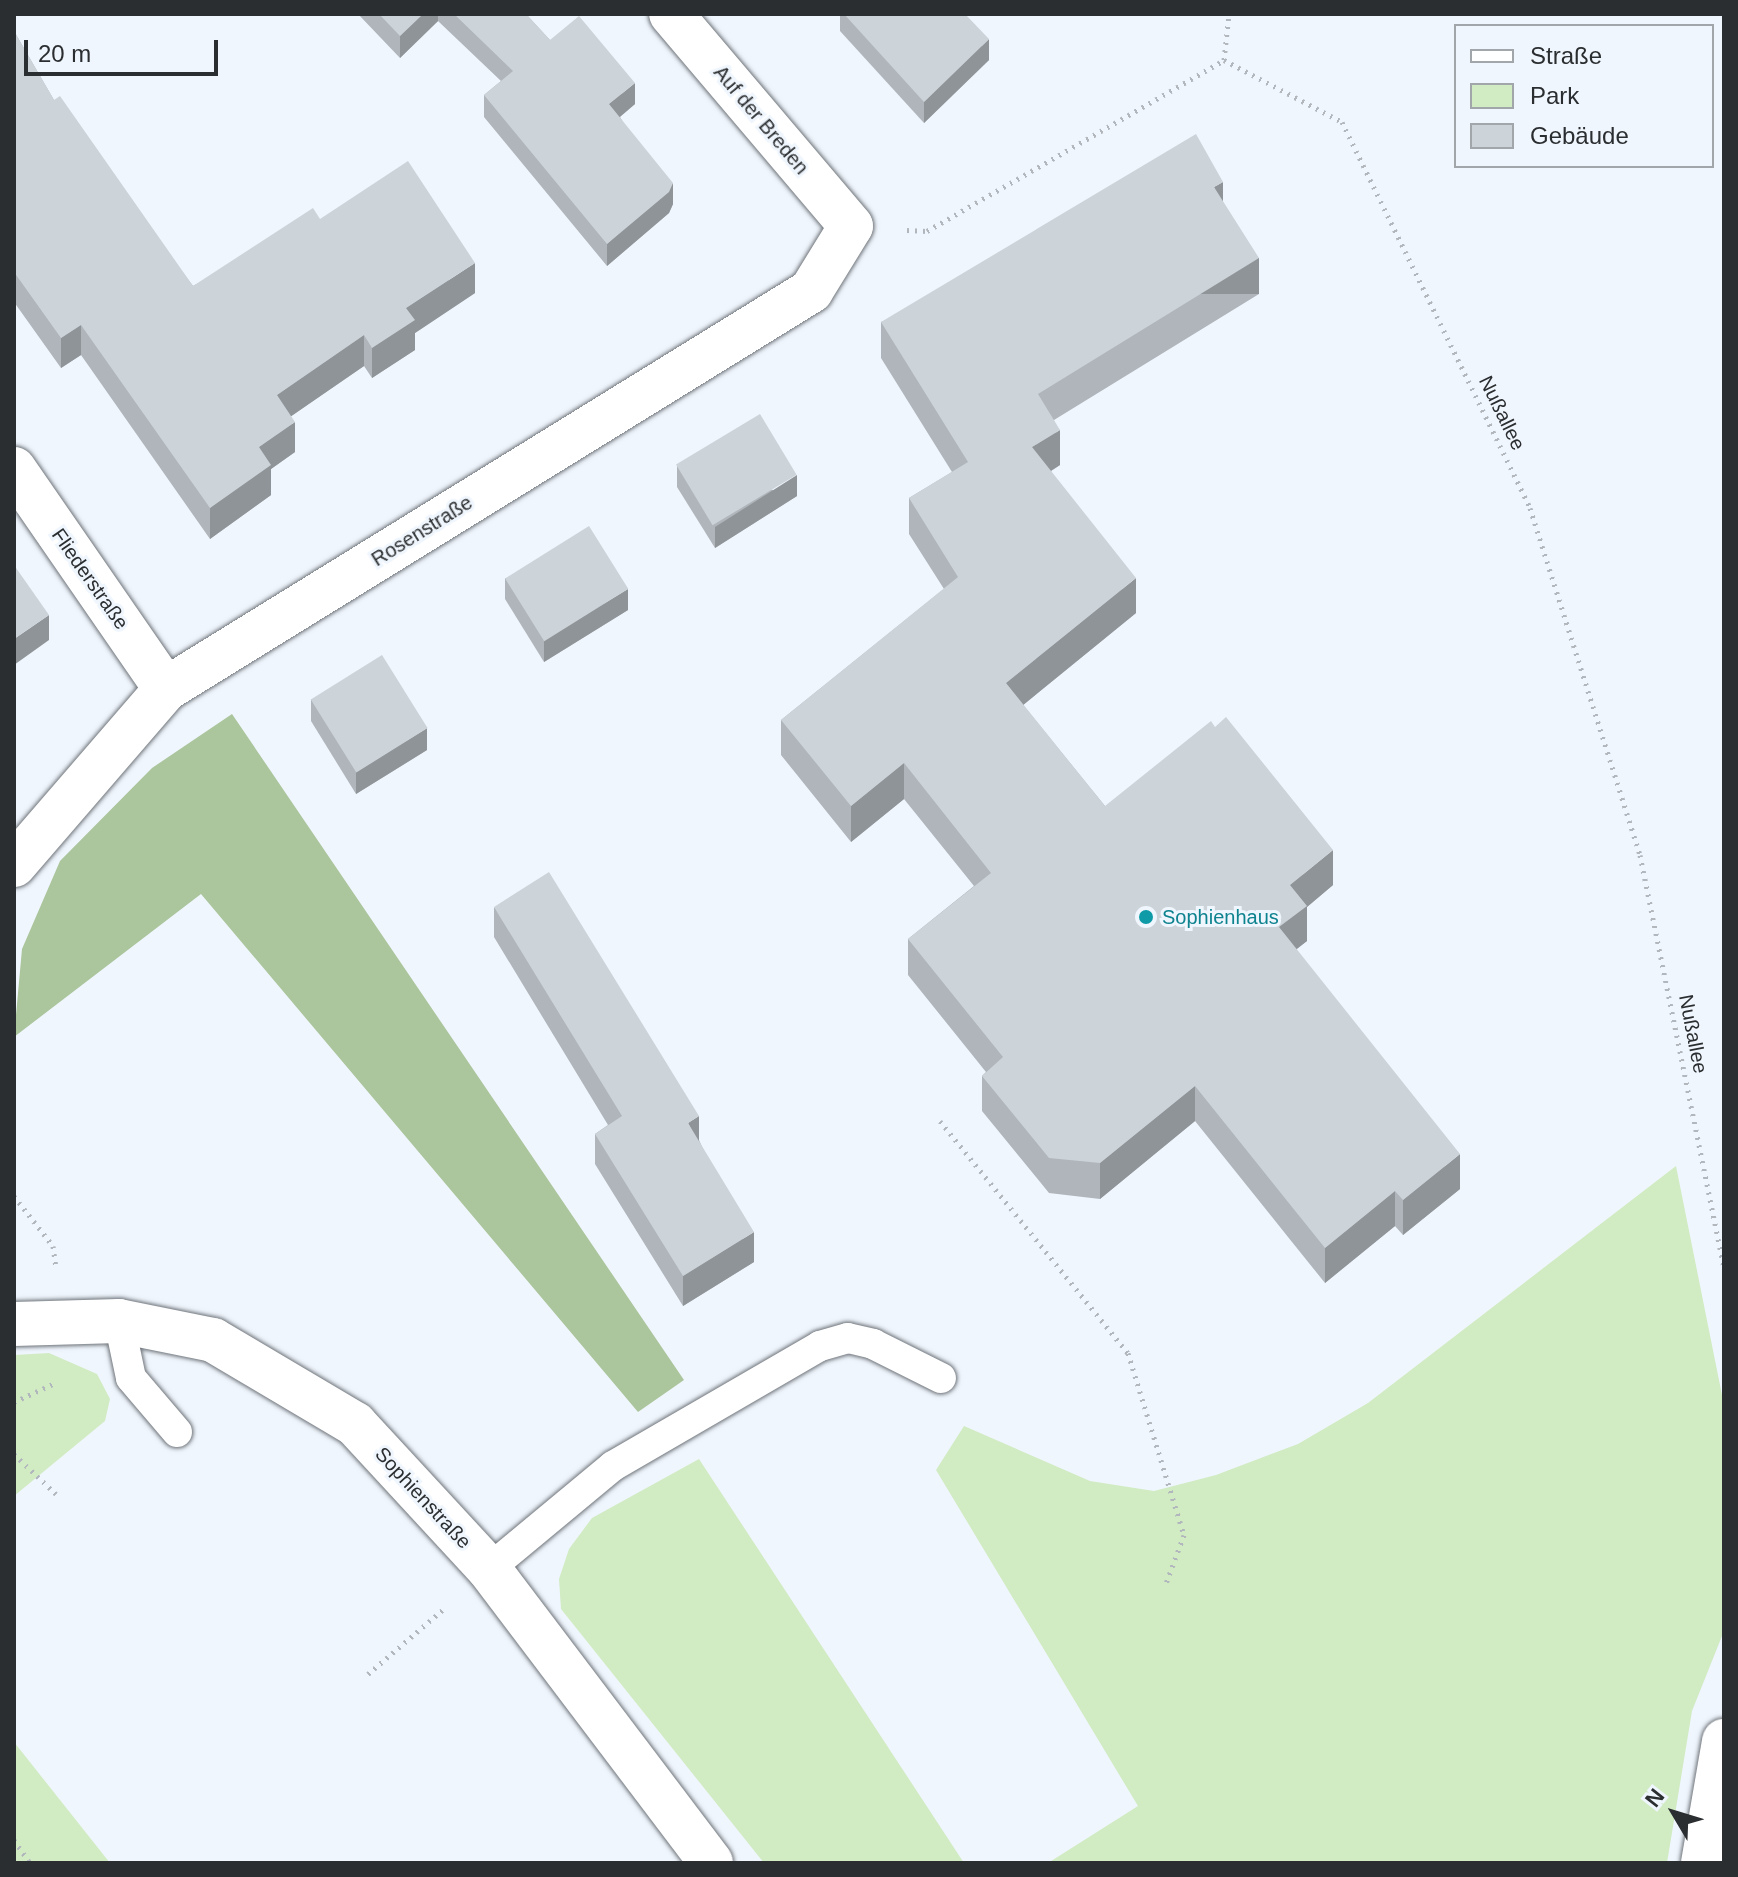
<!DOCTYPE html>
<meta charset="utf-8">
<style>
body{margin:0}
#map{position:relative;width:1738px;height:1877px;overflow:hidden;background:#f0f6fd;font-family:Arial,sans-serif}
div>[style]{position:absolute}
.green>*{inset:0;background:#d1ebc3}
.forest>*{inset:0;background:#abc59d}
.path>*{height:5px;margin-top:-2.5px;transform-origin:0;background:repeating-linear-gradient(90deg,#b1b7bc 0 2px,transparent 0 8px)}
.roads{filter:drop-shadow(0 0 2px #6e747a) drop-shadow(0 0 2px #6e747a)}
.service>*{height:30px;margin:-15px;padding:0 15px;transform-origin:15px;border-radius:15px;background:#fff}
.minor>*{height:44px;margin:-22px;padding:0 22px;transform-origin:22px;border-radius:22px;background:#fff}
.wall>*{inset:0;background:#afb5bb}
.shaded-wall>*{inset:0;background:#8f9498;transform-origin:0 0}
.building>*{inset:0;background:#ccd3d9;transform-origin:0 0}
.dots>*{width:22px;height:22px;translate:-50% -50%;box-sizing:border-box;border:4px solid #f0f6fd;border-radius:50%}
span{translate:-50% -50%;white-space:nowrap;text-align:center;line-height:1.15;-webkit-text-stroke:6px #f0f6fd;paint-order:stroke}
.street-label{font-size:20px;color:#2b2e30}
.culture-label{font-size:20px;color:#0d838f}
.left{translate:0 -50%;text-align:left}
.frame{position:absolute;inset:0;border:16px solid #2b2e30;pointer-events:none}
.legend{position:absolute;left:1454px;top:24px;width:260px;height:144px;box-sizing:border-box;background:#f0f6fd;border:2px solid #a1a6ab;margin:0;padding:10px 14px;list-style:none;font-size:24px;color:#2b2e30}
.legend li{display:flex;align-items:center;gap:16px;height:40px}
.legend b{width:40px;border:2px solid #a1a6ab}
.north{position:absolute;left:1634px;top:1773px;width:80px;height:80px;-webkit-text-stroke:6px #f0f6fd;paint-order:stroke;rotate:308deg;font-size:22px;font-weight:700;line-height:32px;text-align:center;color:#2b2e30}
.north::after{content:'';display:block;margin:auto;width:28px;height:36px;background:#2b2e30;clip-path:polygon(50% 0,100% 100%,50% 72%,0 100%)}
.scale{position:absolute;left:24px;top:40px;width:194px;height:36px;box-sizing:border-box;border:4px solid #2b2e30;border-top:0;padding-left:10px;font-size:24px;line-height:28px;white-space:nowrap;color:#2b2e30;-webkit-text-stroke:6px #f0f6fd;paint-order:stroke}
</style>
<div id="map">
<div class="green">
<i style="clip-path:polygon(1676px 1166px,1724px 1405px,1724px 1631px,1692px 1711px,1667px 1863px,1048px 1863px,1138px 1806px,936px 1470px,964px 1426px,1090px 1481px,1154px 1491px,1216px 1475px,1298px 1444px,1368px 1403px)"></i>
<i style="clip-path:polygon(49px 1353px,97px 1374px,110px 1399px,105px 1421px,14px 1496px,14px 1355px)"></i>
<i style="clip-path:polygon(699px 1459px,964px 1863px,764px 1863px,561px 1609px,559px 1579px,569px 1549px,592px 1518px)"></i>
<i style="clip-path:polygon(14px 1742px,110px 1863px,14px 1863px)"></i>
</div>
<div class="forest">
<i style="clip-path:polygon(232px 714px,684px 1380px,638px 1412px,201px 894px,14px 1037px,22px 949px,60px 861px,152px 768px)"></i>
</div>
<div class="path">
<i style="left:1224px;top:60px;width:133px;rotate:27.7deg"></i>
<i style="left:1342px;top:122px;width:429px;rotate:64deg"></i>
<i style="left:1530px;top:508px;width:364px;rotate:72.4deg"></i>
<i style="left:1640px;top:855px;width:421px;rotate:78.5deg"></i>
<i style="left:1224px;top:60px;width:46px;rotate:-83.8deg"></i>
<i style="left:907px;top:230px;width:20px;rotate:3deg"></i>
<i style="left:927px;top:231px;width:343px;rotate:-29.9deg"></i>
<i style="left:940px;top:1121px;width:299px;rotate:51deg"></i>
<i style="left:1128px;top:1353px;width:190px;rotate:72.9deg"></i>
<i style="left:1184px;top:1535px;width:54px;rotate:110.4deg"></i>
<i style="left:14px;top:1196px;width:63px;rotate:52deg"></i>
<i style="left:53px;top:1246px;width:21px;rotate:82deg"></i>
<i style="left:14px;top:1402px;width:47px;rotate:-24.9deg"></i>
<i style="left:14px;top:1454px;width:58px;rotate:43.6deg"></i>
<i style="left:368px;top:1674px;width:103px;rotate:-40.7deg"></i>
<i style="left:14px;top:1840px;width:28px;rotate:55deg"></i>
</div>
<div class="roads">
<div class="service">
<i style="left:119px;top:1321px;width:58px;rotate:78.1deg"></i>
<i style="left:131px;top:1378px;width:71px;rotate:49.6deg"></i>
<i style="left:489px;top:1569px;width:161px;rotate:-39.7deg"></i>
<i style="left:613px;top:1466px;width:239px;rotate:-30.1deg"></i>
<i style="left:820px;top:1346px;width:29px;rotate:-16deg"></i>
<i style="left:848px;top:1338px;width:26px;rotate:13deg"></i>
<i style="left:873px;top:1344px;width:76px;rotate:26.6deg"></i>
</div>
<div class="minor">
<i style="left:14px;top:469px;width:267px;rotate:55.4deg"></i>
<i style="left:14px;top:865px;width:233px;rotate:-49.2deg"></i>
<i style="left:166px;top:689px;width:758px;rotate:-31.68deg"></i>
<i style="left:811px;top:291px;width:76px;rotate:-58.4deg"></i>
<i style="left:851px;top:226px;width:278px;rotate:-130.3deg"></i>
<i style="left:14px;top:1324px;width:105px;rotate:-1.6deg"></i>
<i style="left:119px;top:1321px;width:96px;rotate:11.4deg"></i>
<i style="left:213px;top:1340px;width:165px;rotate:30.6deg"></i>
<i style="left:355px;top:1424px;width:197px;rotate:47.3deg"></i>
<i style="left:489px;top:1569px;width:368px;rotate:52.9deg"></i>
<i style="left:1703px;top:1863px;width:124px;rotate:-80.2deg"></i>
</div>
</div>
<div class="wall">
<i style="clip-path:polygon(358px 14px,526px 14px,550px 40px,635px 104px,620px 117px,673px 204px,669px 213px,607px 266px,484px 117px,484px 95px,501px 81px,438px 21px,400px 58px)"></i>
<i style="clip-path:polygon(840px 14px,965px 14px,989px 60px,924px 123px,840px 31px)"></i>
<i style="clip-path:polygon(14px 31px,54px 100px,193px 286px,320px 219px,475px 293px,415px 333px,415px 350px,372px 378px,364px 366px,291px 416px,295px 452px,271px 469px,271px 495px,210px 539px,81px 355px,61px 368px,14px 302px)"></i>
<i style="clip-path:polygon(1223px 202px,1259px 294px,1054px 420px,1060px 465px,1051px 471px,1136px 613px,1023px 705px,1105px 806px,1333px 885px,1307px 907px,1307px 941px,1296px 949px,1460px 1189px,1403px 1235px,1395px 1226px,1325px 1283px,1195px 1121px,1100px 1199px,1049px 1193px,982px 1111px,982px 1076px,986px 1072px,908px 975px,908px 939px,974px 886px,904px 799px,851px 842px,781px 755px,781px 720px,944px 589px,909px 534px,909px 498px,952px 472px,881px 358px,881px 322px)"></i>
<i style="clip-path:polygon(677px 466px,797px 496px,715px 548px,677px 487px)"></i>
<i style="clip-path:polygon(505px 578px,628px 610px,544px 662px,505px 599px)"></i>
<i style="clip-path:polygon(311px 699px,427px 750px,356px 794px,311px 721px)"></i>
<i style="clip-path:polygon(494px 907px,699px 1140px,754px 1262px,683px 1306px,595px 1164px,595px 1134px,608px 1125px,494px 937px)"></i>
</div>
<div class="shaded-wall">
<i style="clip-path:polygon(423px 14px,438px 14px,438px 21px,400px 58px,400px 36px)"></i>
<i style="clip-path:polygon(989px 39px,989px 60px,924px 123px,924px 102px)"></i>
<i style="clip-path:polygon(635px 83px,635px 104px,609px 126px,609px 104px)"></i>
<i style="clip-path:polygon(1223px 182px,1223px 217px,1214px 187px)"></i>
<i style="clip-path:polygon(673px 183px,673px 204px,669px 213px,607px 266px,607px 244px)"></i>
<i style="left:1259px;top:258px;width:36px;height:259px;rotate:90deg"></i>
<i style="clip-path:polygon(475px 263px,475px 293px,415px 333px,415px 350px,372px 378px,372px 348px,406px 308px)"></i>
<i style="clip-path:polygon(81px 325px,81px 355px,61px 368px,61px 338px)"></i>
<i style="clip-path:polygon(364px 335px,364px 366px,277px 426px,277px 395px)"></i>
<i style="clip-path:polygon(295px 422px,295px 452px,271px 469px,271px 495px,210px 539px,210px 508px,259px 447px)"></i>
<i style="clip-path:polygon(1060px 430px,1060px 465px,1032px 483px,1032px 447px)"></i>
<i style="clip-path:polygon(797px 475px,797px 496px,715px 548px,715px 527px)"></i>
<i style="clip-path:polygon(1136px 578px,1136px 613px,1006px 719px,1006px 683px)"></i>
<i style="clip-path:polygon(628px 589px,628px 610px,544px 662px,544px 640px)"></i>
<i style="clip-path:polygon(49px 615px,49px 640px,14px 665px,14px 639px)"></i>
<i style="clip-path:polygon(427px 728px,427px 750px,356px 794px,356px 772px)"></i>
<i style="clip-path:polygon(904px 763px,904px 799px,851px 842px,851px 806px)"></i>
<i style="clip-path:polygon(1333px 850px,1333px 885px,1307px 907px,1307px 941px,1279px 963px,1279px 927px,1290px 885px)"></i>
<i style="clip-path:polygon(1195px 1086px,1195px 1121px,1100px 1199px,1100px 1163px)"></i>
<i style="clip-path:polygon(699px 1116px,699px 1146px,688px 1123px)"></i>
<i style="clip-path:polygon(1460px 1154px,1460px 1189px,1403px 1235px,1403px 1200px)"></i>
<i style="clip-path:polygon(1395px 1191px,1395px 1226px,1325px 1283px,1325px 1248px)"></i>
<i style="clip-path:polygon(754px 1232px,754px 1262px,683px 1306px,683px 1276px)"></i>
</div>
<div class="building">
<i style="clip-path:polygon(379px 14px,423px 14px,400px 36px)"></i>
<i style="clip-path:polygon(454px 14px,526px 14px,550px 40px,579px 16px,635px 83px,609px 104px,673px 183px,669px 192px,607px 244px,484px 95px,513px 71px)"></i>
<i style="clip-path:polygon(844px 14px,965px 14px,989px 39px,924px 102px)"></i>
<i style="clip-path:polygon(14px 31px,54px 100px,60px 96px,193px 286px,313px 208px,320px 219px,408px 161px,475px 263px,406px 308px,415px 320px,372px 348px,364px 335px,277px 395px,295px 422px,259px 447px,271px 465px,210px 508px,81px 325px,61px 338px,14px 272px)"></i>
<i style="clip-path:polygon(1196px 134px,1223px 182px,1214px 187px,1259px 258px,1038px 394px,1060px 430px,1032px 447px,1136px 578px,1006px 683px,1105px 806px,1211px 721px,1215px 727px,1226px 717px,1333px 850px,1290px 885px,1307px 906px,1279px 927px,1460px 1154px,1403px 1200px,1395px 1191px,1325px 1248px,1195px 1086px,1100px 1163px,1049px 1158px,982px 1076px,1003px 1057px,908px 939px,991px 873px,904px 763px,851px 806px,781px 720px,958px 577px,909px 498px,968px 462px,881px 322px)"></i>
<i style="left:760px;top:414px;width:71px;height:98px;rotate:59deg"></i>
<i style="left:589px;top:526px;width:74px;height:99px;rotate:58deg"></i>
<i style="clip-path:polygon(14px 565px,49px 615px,14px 639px)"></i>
<i style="left:382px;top:655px;width:86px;height:84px;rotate:58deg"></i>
<i style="clip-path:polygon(549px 872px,699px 1116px,688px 1123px,754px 1232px,683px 1276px,595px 1134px,622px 1116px,494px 907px)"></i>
</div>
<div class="dots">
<i style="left:1146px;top:917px;background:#0f9aa8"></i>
</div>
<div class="street-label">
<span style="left:761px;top:120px;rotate:50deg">Auf der Breden</span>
<span style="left:1502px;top:413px;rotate:64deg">Nußallee</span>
<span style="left:422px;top:531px;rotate:-32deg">Rosenstraße</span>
<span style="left:90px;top:579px;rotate:55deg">Fliederstraße</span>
<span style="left:1693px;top:1034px;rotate:79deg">Nußallee</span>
<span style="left:423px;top:1498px;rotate:47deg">Sophienstraße</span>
</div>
<div class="culture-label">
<span class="left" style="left:1162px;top:917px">Sophienhaus</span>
</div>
<div class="frame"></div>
<ul class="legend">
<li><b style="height:10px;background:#fff"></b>Straße</li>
<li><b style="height:22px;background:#d1ebc3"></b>Park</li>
<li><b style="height:22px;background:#ccd3d9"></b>Gebäude</li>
</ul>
<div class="north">N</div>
<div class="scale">20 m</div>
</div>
